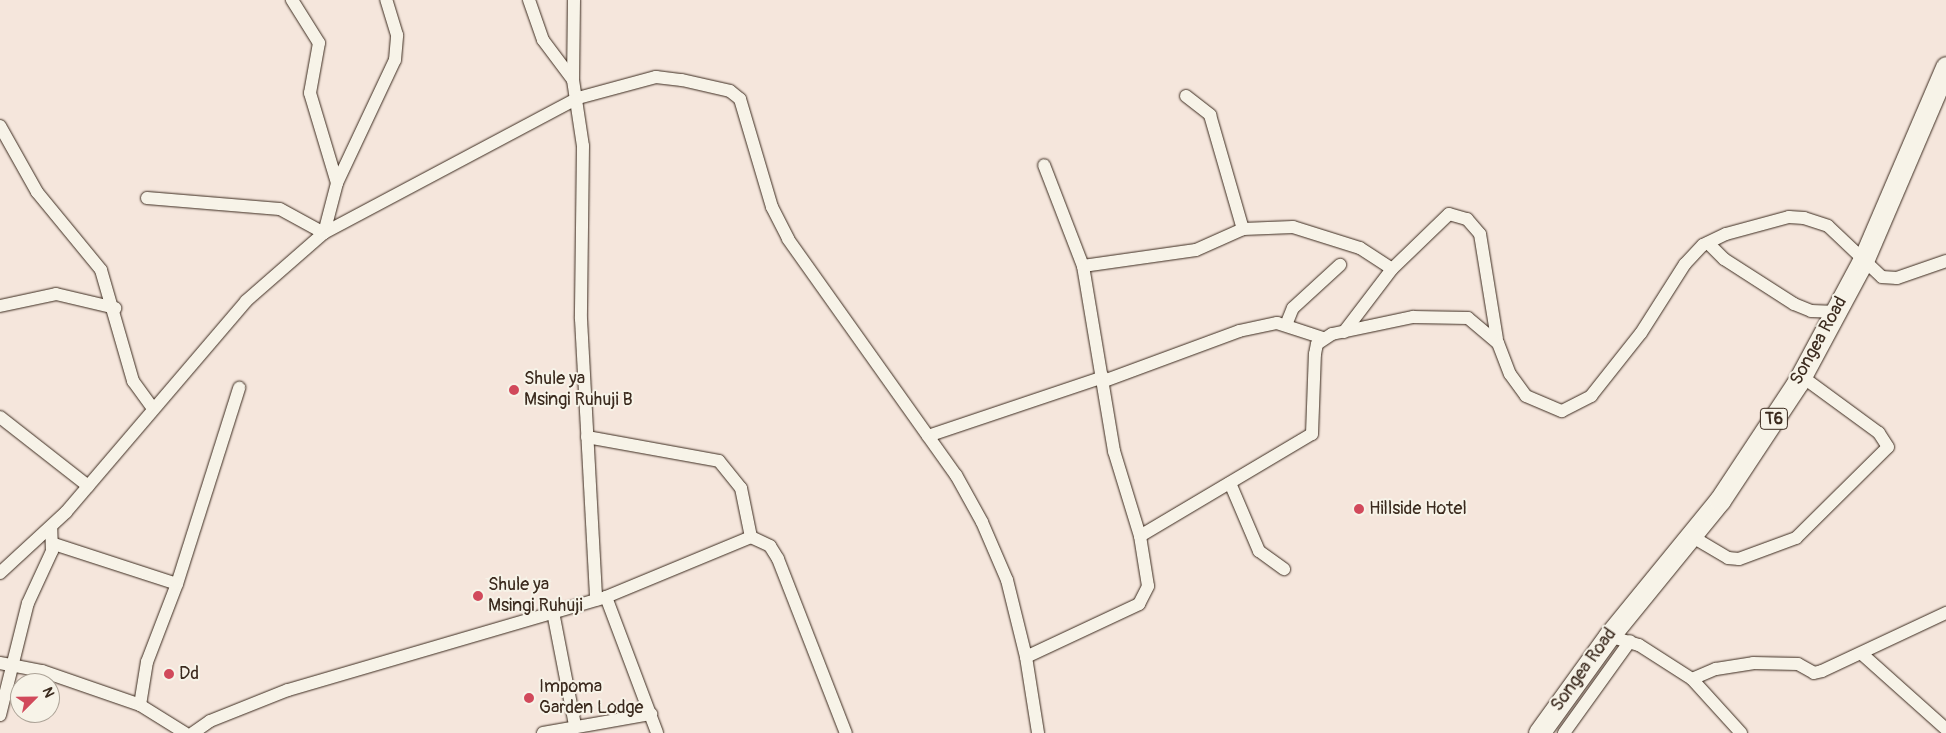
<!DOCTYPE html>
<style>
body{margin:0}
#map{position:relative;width:1946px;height:733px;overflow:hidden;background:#f5e6dc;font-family:Pangolin,sans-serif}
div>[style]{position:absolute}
.roads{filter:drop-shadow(0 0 1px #3b2a1e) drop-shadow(0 0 1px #3b2a1e)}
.minor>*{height:12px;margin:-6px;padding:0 6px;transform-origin:6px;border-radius:6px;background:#f7f3e8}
.trunk>*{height:21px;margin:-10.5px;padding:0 10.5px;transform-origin:10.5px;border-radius:10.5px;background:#f7f3e8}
.dots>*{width:14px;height:14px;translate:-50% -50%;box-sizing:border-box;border:2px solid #f7f3e8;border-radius:50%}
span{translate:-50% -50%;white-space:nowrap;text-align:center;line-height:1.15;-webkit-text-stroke:4px #f7f3e8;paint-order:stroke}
.shield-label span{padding:1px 4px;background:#f7f3e8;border:1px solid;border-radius:4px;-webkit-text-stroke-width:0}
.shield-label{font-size:16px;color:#3b2a1e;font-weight:700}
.street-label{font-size:18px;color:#3b2a1e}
.poi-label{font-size:18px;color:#3b2a1e}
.left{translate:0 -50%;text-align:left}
.north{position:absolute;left:10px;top:673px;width:50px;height:50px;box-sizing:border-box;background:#f7f3e8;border:1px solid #aca397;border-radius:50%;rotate:67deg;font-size:14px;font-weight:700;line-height:20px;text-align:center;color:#3b2a1e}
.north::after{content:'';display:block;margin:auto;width:18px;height:22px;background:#d1495b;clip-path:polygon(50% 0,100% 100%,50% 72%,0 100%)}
</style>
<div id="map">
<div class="roads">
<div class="minor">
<i style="left:529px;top:0;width:42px;rotate:70.7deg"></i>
<i style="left:543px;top:40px;width:50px;rotate:53.1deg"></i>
<i style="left:574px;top:0;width:80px;rotate:90.7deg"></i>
<i style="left:573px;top:80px;width:67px;rotate:81.4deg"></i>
<i style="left:583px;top:146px;width:173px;rotate:90.7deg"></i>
<i style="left:581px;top:319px;width:281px;rotate:86.9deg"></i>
<i style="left:1186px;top:96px;width:31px;rotate:38deg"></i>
<i style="left:1210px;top:115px;width:119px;rotate:73.9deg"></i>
<i style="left:0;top:126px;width:76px;rotate:60.7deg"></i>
<i style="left:37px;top:192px;width:101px;rotate:50.6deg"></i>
<i style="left:101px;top:270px;width:116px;rotate:73.9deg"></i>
<i style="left:133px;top:381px;width:34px;rotate:54deg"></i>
<i style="left:337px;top:183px;width:136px;rotate:-64.8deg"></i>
<i style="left:395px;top:60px;width:25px;rotate:-85deg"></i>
<i style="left:397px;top:35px;width:37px;rotate:-107deg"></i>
<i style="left:147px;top:198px;width:133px;rotate:4.7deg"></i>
<i style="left:280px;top:209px;width:50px;rotate:28.6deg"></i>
<i style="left:324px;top:233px;width:52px;rotate:-75.4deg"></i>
<i style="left:337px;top:183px;width:94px;rotate:-106.7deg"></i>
<i style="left:310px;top:93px;width:51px;rotate:-79.8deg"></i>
<i style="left:319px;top:43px;width:51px;rotate:-122.1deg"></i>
<i style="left:1708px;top:243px;width:23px;rotate:45deg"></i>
<i style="left:1724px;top:259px;width:83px;rotate:32.7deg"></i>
<i style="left:1794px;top:304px;width:18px;rotate:22deg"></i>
<i style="left:1811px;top:311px;width:26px;rotate:2deg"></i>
<i style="left:1083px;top:266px;width:114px;rotate:-8.1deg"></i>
<i style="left:1196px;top:250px;width:51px;rotate:-24.1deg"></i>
<i style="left:1243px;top:229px;width:50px;rotate:-2.3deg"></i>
<i style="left:1293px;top:227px;width:70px;rotate:17.4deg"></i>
<i style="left:1360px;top:248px;width:38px;rotate:33deg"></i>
<i style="left:0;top:306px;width:57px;rotate:-12.1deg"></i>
<i style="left:56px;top:294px;width:61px;rotate:13.3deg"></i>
<i style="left:1286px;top:325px;width:18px;rotate:-68deg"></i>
<i style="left:1293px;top:308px;width:64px;rotate:-42.5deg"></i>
<i style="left:1344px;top:332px;width:79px;rotate:-52.7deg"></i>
<i style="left:1392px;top:269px;width:79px;rotate:-44deg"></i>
<i style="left:1449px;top:214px;width:19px;rotate:16deg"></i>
<i style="left:1467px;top:219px;width:20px;rotate:49deg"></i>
<i style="left:1480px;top:234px;width:106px;rotate:80.8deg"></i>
<i style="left:1104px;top:381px;width:144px;rotate:-20.3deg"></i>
<i style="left:1239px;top:331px;width:39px;rotate:-12deg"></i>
<i style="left:1277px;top:323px;width:48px;rotate:18.1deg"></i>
<i style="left:0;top:417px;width:112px;rotate:38.1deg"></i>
<i style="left:928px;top:436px;width:185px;rotate:-18.6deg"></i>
<i style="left:587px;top:437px;width:134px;rotate:10.3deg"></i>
<i style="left:719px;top:461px;width:35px;rotate:51deg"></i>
<i style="left:741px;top:488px;width:50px;rotate:78.5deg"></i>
<i style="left:1230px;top:483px;width:74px;rotate:66.9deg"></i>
<i style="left:1259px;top:551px;width:31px;rotate:36deg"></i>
<i style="left:1140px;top:536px;width:200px;rotate:-30.7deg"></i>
<i style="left:1312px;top:434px;width:80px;rotate:-87.9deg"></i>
<i style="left:1315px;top:354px;width:10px;rotate:-79deg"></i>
<i style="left:1317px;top:344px;width:18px;rotate:-34deg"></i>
<i style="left:1332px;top:334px;width:83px;rotate:-11.9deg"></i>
<i style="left:1413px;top:317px;width:55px;rotate:1deg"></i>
<i style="left:1468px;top:318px;width:39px;rotate:40deg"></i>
<i style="left:1498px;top:343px;width:33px;rotate:69deg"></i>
<i style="left:1510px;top:374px;width:27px;rotate:54deg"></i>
<i style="left:1526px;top:396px;width:39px;rotate:23deg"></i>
<i style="left:1562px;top:411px;width:33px;rotate:-27deg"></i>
<i style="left:1591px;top:396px;width:80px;rotate:-51.6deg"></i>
<i style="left:1641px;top:333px;width:82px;rotate:-57.5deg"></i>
<i style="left:1685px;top:264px;width:26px;rotate:-47deg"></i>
<i style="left:1703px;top:245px;width:25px;rotate:-26deg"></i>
<i style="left:1726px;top:234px;width:65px;rotate:-15.1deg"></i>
<i style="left:1789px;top:217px;width:15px;rotate:4deg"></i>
<i style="left:1804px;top:218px;width:25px;rotate:18deg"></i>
<i style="left:1828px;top:226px;width:74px;rotate:43.4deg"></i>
<i style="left:1882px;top:277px;width:15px;rotate:4deg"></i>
<i style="left:1897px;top:278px;width:52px;rotate:-19.1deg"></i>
<i style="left:1691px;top:536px;width:43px;rotate:30.7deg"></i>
<i style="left:1728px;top:558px;width:11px;rotate:5deg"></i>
<i style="left:1739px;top:559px;width:61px;rotate:-20.2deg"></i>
<i style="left:1796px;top:538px;width:129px;rotate:-44.7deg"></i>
<i style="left:1888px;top:447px;width:17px;rotate:-123deg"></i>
<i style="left:1879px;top:433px;width:97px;rotate:-143.8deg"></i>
<i style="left:54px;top:544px;width:129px;rotate:18deg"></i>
<i style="left:0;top:573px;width:90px;rotate:-42.7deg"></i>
<i style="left:66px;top:512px;width:277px;rotate:-49.5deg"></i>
<i style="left:246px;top:301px;width:103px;rotate:-41.1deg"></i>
<i style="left:324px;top:233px;width:288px;rotate:-28deg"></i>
<i style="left:578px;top:98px;width:81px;rotate:-15.1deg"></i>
<i style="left:656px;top:77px;width:26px;rotate:7deg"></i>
<i style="left:682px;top:80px;width:49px;rotate:12.9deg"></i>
<i style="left:730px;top:91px;width:13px;rotate:39deg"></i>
<i style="left:740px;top:99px;width:113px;rotate:73.5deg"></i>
<i style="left:772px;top:207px;width:36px;rotate:63deg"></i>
<i style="left:788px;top:239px;width:290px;rotate:54.6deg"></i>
<i style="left:956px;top:475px;width:54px;rotate:61deg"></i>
<i style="left:982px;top:522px;width:63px;rotate:66.7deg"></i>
<i style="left:1007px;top:580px;width:79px;rotate:76.1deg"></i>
<i style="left:1026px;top:657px;width:77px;rotate:81deg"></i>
<i style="left:606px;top:597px;width:145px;rotate:69.4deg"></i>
<i style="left:553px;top:612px;width:115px;rotate:79deg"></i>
<i style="left:1609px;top:636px;width:31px;rotate:17deg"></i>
<i style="left:1639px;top:645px;width:63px;rotate:32.7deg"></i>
<i style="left:1692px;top:679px;width:73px;rotate:47.8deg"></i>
<i style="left:1862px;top:654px;width:113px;rotate:41.8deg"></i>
<i style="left:1026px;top:657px;width:125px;rotate:-25.1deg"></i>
<i style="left:1139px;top:604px;width:20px;rotate:-63deg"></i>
<i style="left:1148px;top:586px;width:51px;rotate:-99.1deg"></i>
<i style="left:1140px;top:536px;width:89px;rotate:-107deg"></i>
<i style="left:1114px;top:451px;width:188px;rotate:-99.5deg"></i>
<i style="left:1083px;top:266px;width:108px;rotate:-111.1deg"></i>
<i style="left:0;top:663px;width:43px;rotate:10.8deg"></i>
<i style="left:42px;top:671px;width:104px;rotate:19.1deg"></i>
<i style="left:140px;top:705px;width:53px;rotate:31.9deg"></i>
<i style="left:1692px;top:679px;width:26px;rotate:-23deg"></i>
<i style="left:1716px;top:669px;width:37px;rotate:-9deg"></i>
<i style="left:1753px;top:663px;width:45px;rotate:1.3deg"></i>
<i style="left:1798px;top:664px;width:18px;rotate:29deg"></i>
<i style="left:1814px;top:673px;width:8px;rotate:-14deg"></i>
<i style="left:1822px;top:671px;width:137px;rotate:-25.1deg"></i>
<i style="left:140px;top:705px;width:44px;rotate:-80.8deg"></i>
<i style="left:147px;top:662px;width:84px;rotate:-69deg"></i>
<i style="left:177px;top:584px;width:206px;rotate:-72.4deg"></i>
<i style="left:0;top:715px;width:115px;rotate:-76deg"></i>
<i style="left:28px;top:603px;width:57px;rotate:-65.2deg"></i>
<i style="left:52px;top:551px;width:23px;rotate:-92deg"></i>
<i style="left:193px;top:733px;width:21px;rotate:-35deg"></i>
<i style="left:210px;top:721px;width:84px;rotate:-21.7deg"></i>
<i style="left:288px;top:690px;width:331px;rotate:-16.3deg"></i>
<i style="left:606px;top:597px;width:157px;rotate:-22.5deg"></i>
<i style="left:751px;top:537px;width:21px;rotate:25deg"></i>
<i style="left:770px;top:546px;width:15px;rotate:58deg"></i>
<i style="left:778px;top:559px;width:187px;rotate:68.7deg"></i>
<i style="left:543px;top:733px;width:110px;rotate:-10deg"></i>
<i style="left:1564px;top:733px;width:113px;rotate:-54.3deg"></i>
</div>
<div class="trunk">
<i style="left:1539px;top:733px;width:120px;rotate:-54.2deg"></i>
<i style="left:1609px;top:636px;width:176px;rotate:-50.8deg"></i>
<i style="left:1720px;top:500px;width:141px;rotate:-56.5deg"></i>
<i style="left:1798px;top:382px;width:137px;rotate:-61.8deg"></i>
<i style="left:1863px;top:261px;width:211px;rotate:-66.8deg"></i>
</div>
</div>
<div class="dots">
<i style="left:514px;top:390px;background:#d1495b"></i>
<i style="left:1359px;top:509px;background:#d1495b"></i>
<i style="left:478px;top:596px;background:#d1495b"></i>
<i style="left:169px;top:674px;background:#d1495b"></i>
<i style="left:529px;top:698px;background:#d1495b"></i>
</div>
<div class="shield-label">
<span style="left:1774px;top:419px">T6</span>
</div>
<div class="street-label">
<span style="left:1819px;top:341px;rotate:-61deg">Songea Road</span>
<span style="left:1584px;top:670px;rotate:-54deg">Songea Road</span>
</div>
<div class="poi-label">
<span class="left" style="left:524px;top:390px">Shule ya<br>Msingi Ruhuji B</span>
<span class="left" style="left:1369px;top:509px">Hillside Hotel</span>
<span class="left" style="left:488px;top:596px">Shule ya<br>Msingi Ruhuji</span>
<span class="left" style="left:179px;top:674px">Dd</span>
<span class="left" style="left:539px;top:698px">Impoma<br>Garden Lodge</span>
</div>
<div class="north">N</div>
</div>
